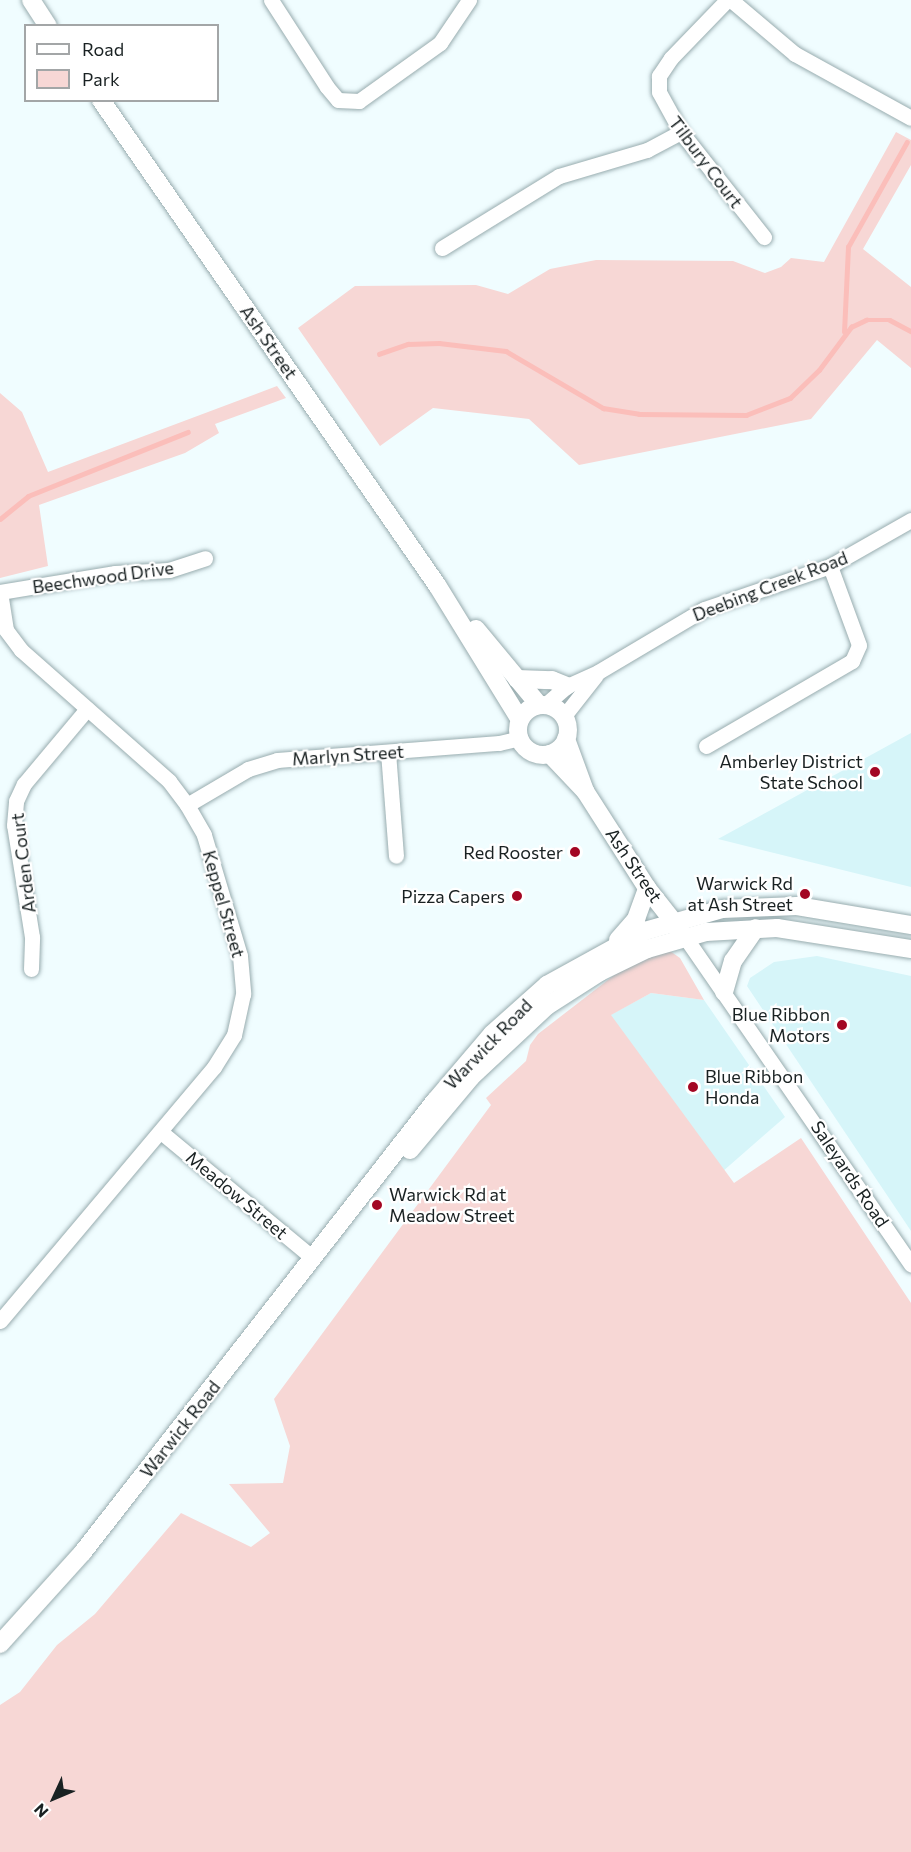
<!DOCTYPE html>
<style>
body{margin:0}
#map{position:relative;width:911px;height:1852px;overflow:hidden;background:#f0fdff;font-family:Commissioner,sans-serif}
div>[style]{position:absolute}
.built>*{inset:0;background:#d6f5f9}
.green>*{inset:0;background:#f7d7d5}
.stream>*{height:4.5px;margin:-2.25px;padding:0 2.25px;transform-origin:2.25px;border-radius:2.25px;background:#fbbeba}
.roads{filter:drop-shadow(0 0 2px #98acaf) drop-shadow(0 0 2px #98acaf)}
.minor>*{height:15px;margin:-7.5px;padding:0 7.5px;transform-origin:7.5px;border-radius:7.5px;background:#fff}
.major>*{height:18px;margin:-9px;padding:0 9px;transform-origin:9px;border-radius:9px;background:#fff}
.major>.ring{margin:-9px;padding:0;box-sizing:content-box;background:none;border:18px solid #fff;border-radius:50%}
.dots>*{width:16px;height:16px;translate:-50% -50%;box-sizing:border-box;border:3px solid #fff;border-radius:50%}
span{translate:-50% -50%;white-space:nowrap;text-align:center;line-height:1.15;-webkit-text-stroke:4.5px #fff;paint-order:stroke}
.street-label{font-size:18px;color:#192122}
.poi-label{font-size:18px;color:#192122}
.right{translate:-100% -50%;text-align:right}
.left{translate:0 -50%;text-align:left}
.legend{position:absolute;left:24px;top:24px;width:195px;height:78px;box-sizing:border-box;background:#fff;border:2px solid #a3a6a7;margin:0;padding:8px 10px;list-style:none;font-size:18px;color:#192122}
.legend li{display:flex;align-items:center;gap:12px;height:30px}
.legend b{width:30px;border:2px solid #a3a6a7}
.north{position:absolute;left:24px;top:1768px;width:60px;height:60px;-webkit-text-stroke:4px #fff;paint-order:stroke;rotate:226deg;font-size:16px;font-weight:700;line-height:24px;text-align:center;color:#192122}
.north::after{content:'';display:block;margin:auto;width:21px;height:27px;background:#192122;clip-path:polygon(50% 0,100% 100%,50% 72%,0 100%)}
</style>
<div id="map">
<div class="built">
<i style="clip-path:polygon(911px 733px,911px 887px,718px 839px,769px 811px)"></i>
<i style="clip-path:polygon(817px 956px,911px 976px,911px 1231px,747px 986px,750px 978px,774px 962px)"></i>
<i style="clip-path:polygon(651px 993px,704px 1000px,785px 1117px,722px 1172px,610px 1015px)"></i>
</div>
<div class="green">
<i style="clip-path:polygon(896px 132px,911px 140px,911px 165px,863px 249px,911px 287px,911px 368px,877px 340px,811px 419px,579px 465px,529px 419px,433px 408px,380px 446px,298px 328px,355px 286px,476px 285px,508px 294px,550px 269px,596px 260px,733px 261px,765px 273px,781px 267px,791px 258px,824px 262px)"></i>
<i style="clip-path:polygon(277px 386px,286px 398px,215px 424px,219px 433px,185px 453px,39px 505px,48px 566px,0 578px,0 393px,22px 412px,48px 472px)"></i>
<i style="clip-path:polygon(670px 951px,680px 958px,704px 1000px,651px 993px,611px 1015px,734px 1183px,801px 1138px,911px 1303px,911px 1852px,0 1852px,0 1705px,20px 1692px,57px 1645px,95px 1614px,181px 1513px,251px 1547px,270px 1533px,229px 1484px,283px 1483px,290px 1446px,274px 1399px,491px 1105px,486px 1098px,526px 1061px,530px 1045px,538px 1034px,626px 966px,658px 952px)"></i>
</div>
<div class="stream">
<i style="left:844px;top:332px;width:85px;rotate:-87.3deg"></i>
<i style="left:848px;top:247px;width:120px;rotate:-60.7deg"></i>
<i style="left:379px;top:354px;width:31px;rotate:-19deg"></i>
<i style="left:408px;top:344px;width:31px;rotate:-2deg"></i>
<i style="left:439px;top:343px;width:67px;rotate:6.8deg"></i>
<i style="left:506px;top:351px;width:113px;rotate:30.4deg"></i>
<i style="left:603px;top:408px;width:36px;rotate:9deg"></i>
<i style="left:639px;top:414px;width:107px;rotate:0.5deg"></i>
<i style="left:746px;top:415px;width:47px;rotate:-21.1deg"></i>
<i style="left:790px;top:398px;width:40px;rotate:-44deg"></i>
<i style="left:819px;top:370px;width:54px;rotate:-53.3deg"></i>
<i style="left:851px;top:327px;width:17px;rotate:-25deg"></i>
<i style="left:866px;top:320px;width:24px"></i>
<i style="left:890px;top:320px;width:24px;rotate:28deg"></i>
<i style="left:0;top:519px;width:36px;rotate:-39deg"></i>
<i style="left:28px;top:496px;width:172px;rotate:-21.8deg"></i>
</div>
<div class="roads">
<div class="minor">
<i style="left:271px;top:0;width:103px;rotate:57.2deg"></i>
<i style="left:327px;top:87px;width:17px;rotate:50deg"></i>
<i style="left:338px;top:100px;width:21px;rotate:3deg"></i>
<i style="left:359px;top:101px;width:100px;rotate:-35.6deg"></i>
<i style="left:440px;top:43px;width:52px;rotate:-56deg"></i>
<i style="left:727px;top:0;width:81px;rotate:134deg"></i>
<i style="left:671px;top:58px;width:22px;rotate:124deg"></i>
<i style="left:659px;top:76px;width:16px;rotate:90deg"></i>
<i style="left:659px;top:92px;width:46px;rotate:61.2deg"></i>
<i style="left:681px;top:132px;width:134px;rotate:51.7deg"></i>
<i style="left:731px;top:0;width:84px;rotate:40.2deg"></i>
<i style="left:795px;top:54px;width:132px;rotate:28.9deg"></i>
<i style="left:442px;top:248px;width:137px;rotate:-31.6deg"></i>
<i style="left:559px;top:176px;width:92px;rotate:-16.5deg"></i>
<i style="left:647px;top:150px;width:38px;rotate:-28deg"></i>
<i style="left:0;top:592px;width:38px;rotate:81deg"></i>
<i style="left:6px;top:630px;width:25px;rotate:53deg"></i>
<i style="left:21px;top:650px;width:198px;rotate:41.5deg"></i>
<i style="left:169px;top:781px;width:30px;rotate:53deg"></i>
<i style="left:187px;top:805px;width:34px;rotate:60deg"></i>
<i style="left:204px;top:835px;width:126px;rotate:73.4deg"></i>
<i style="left:240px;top:956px;width:38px;rotate:85deg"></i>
<i style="left:243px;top:994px;width:42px;rotate:102.4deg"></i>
<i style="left:234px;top:1035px;width:38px;rotate:122deg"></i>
<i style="left:214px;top:1067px;width:332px;rotate:130.1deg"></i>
<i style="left:0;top:592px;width:117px;rotate:-9.4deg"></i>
<i style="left:115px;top:573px;width:54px;rotate:-3.2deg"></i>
<i style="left:169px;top:570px;width:38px;rotate:-18deg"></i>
<i style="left:545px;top:705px;width:29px;rotate:-41deg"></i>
<i style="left:567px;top:686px;width:34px;rotate:-24deg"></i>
<i style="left:598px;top:672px;width:123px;rotate:-30.7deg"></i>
<i style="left:704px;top:609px;width:133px;rotate:-18.8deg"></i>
<i style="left:830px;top:566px;width:93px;rotate:-29.6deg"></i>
<i style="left:564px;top:716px;width:52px;rotate:-52deg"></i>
<i style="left:706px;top:746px;width:169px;rotate:-30.2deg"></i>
<i style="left:852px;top:661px;width:17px;rotate:-66deg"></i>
<i style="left:859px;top:645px;width:84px;rotate:-110.2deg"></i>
<i style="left:388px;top:752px;width:104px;rotate:85.6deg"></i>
<i style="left:187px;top:805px;width:71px;rotate:-30.5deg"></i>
<i style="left:248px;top:769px;width:30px;rotate:-17deg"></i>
<i style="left:277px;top:760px;width:223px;rotate:-4.4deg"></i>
<i style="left:499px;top:743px;width:22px;rotate:-13deg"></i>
<i style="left:685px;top:937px;width:398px;rotate:55.4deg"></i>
<i style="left:31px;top:969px;width:32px;rotate:-88deg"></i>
<i style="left:32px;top:937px;width:113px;rotate:-99.1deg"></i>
<i style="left:14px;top:825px;width:24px;rotate:-85deg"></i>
<i style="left:16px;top:801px;width:19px;rotate:-65deg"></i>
<i style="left:24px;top:784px;width:98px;rotate:-50deg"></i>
<i style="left:161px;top:1132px;width:197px;rotate:39.7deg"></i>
</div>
<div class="major">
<i style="left:31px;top:0;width:31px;rotate:57deg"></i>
<i style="left:101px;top:100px;width:590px;rotate:55.29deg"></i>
<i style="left:437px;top:585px;width:158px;rotate:58.4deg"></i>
<i style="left:476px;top:629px;width:99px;rotate:50.3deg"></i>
<i style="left:517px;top:679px;width:35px;rotate:2deg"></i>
<i style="left:552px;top:680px;width:16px;rotate:22deg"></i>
<i class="ring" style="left:518px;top:705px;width:32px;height:32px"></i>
<i style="left:566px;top:739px;width:55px;rotate:69.9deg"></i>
<i style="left:550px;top:754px;width:51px;rotate:46.6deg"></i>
<i style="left:585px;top:791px;width:115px;rotate:57.4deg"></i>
<i style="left:647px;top:888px;width:53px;rotate:51.8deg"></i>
<i style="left:618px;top:940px;width:28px;rotate:-49deg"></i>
<i style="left:636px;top:919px;width:33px;rotate:-70deg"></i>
<i style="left:724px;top:992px;width:32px;rotate:-74deg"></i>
<i style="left:733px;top:961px;width:40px;rotate:-55.1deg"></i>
<i style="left:410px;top:1150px;width:95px;rotate:-50.1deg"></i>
<i style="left:471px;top:1077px;width:104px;rotate:-43.1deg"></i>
<i style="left:547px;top:1006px;width:63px;rotate:-32.7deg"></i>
<i style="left:600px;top:972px;width:52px;rotate:-26.1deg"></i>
<i style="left:647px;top:949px;width:61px;rotate:-16.1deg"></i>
<i style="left:706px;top:932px;width:71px;rotate:-3.2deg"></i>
<i style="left:777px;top:928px;width:136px;rotate:8.9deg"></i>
<i style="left:0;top:1644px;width:124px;rotate:-47.9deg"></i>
<i style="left:83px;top:1552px;width:572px;rotate:-52.03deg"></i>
<i style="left:435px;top:1101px;width:88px;rotate:-49.6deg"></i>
<i style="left:492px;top:1034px;width:74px;rotate:-41.7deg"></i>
<i style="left:547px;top:985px;width:112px;rotate:-28.9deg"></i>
<i style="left:645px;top:931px;width:80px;rotate:-15.9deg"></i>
<i style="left:722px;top:909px;width:75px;rotate:-2.3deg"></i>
<i style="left:797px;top:906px;width:116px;rotate:9.5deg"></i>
</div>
</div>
<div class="dots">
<i style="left:875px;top:772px;background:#a30623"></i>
<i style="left:575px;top:852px;background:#a30623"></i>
<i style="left:805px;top:894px;background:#a30623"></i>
<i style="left:517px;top:896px;background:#a30623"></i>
<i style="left:842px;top:1025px;background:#a30623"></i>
<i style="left:693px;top:1087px;background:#a30623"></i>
<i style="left:377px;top:1205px;background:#a30623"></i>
</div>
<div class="street-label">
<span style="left:706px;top:162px;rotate:53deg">Tilbury Court</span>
<span style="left:269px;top:342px;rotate:55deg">Ash Street</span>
<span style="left:103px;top:577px;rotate:-8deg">Beechwood Drive</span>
<span style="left:770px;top:586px;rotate:-21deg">Deebing Creek Road</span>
<span style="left:348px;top:755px;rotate:-4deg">Marlyn Street</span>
<span style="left:23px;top:863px;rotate:-97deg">Arden Court</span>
<span style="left:634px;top:865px;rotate:56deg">Ash Street</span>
<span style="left:224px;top:904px;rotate:74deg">Keppel Street</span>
<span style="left:488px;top:1044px;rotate:-46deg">Warwick Road</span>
<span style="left:850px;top:1174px;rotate:56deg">Saleyards Road</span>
<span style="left:237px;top:1195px;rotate:40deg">Meadow Street</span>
<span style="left:180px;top:1429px;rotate:-52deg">Warwick Road</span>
</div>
<div class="poi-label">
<span class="right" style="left:863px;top:772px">Amberley District<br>State School</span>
<span class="right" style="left:563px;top:852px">Red Rooster</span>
<span class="right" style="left:793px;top:894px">Warwick Rd<br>at Ash Street</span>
<span class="right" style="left:505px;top:896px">Pizza Capers</span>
<span class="right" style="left:830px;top:1025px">Blue Ribbon<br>Motors</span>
<span class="left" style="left:705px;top:1087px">Blue Ribbon<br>Honda</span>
<span class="left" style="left:389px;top:1205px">Warwick Rd at<br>Meadow Street</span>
</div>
<ul class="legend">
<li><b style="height:8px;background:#fff"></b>Road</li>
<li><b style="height:16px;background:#f7d7d5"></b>Park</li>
</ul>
<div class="north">N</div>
</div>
